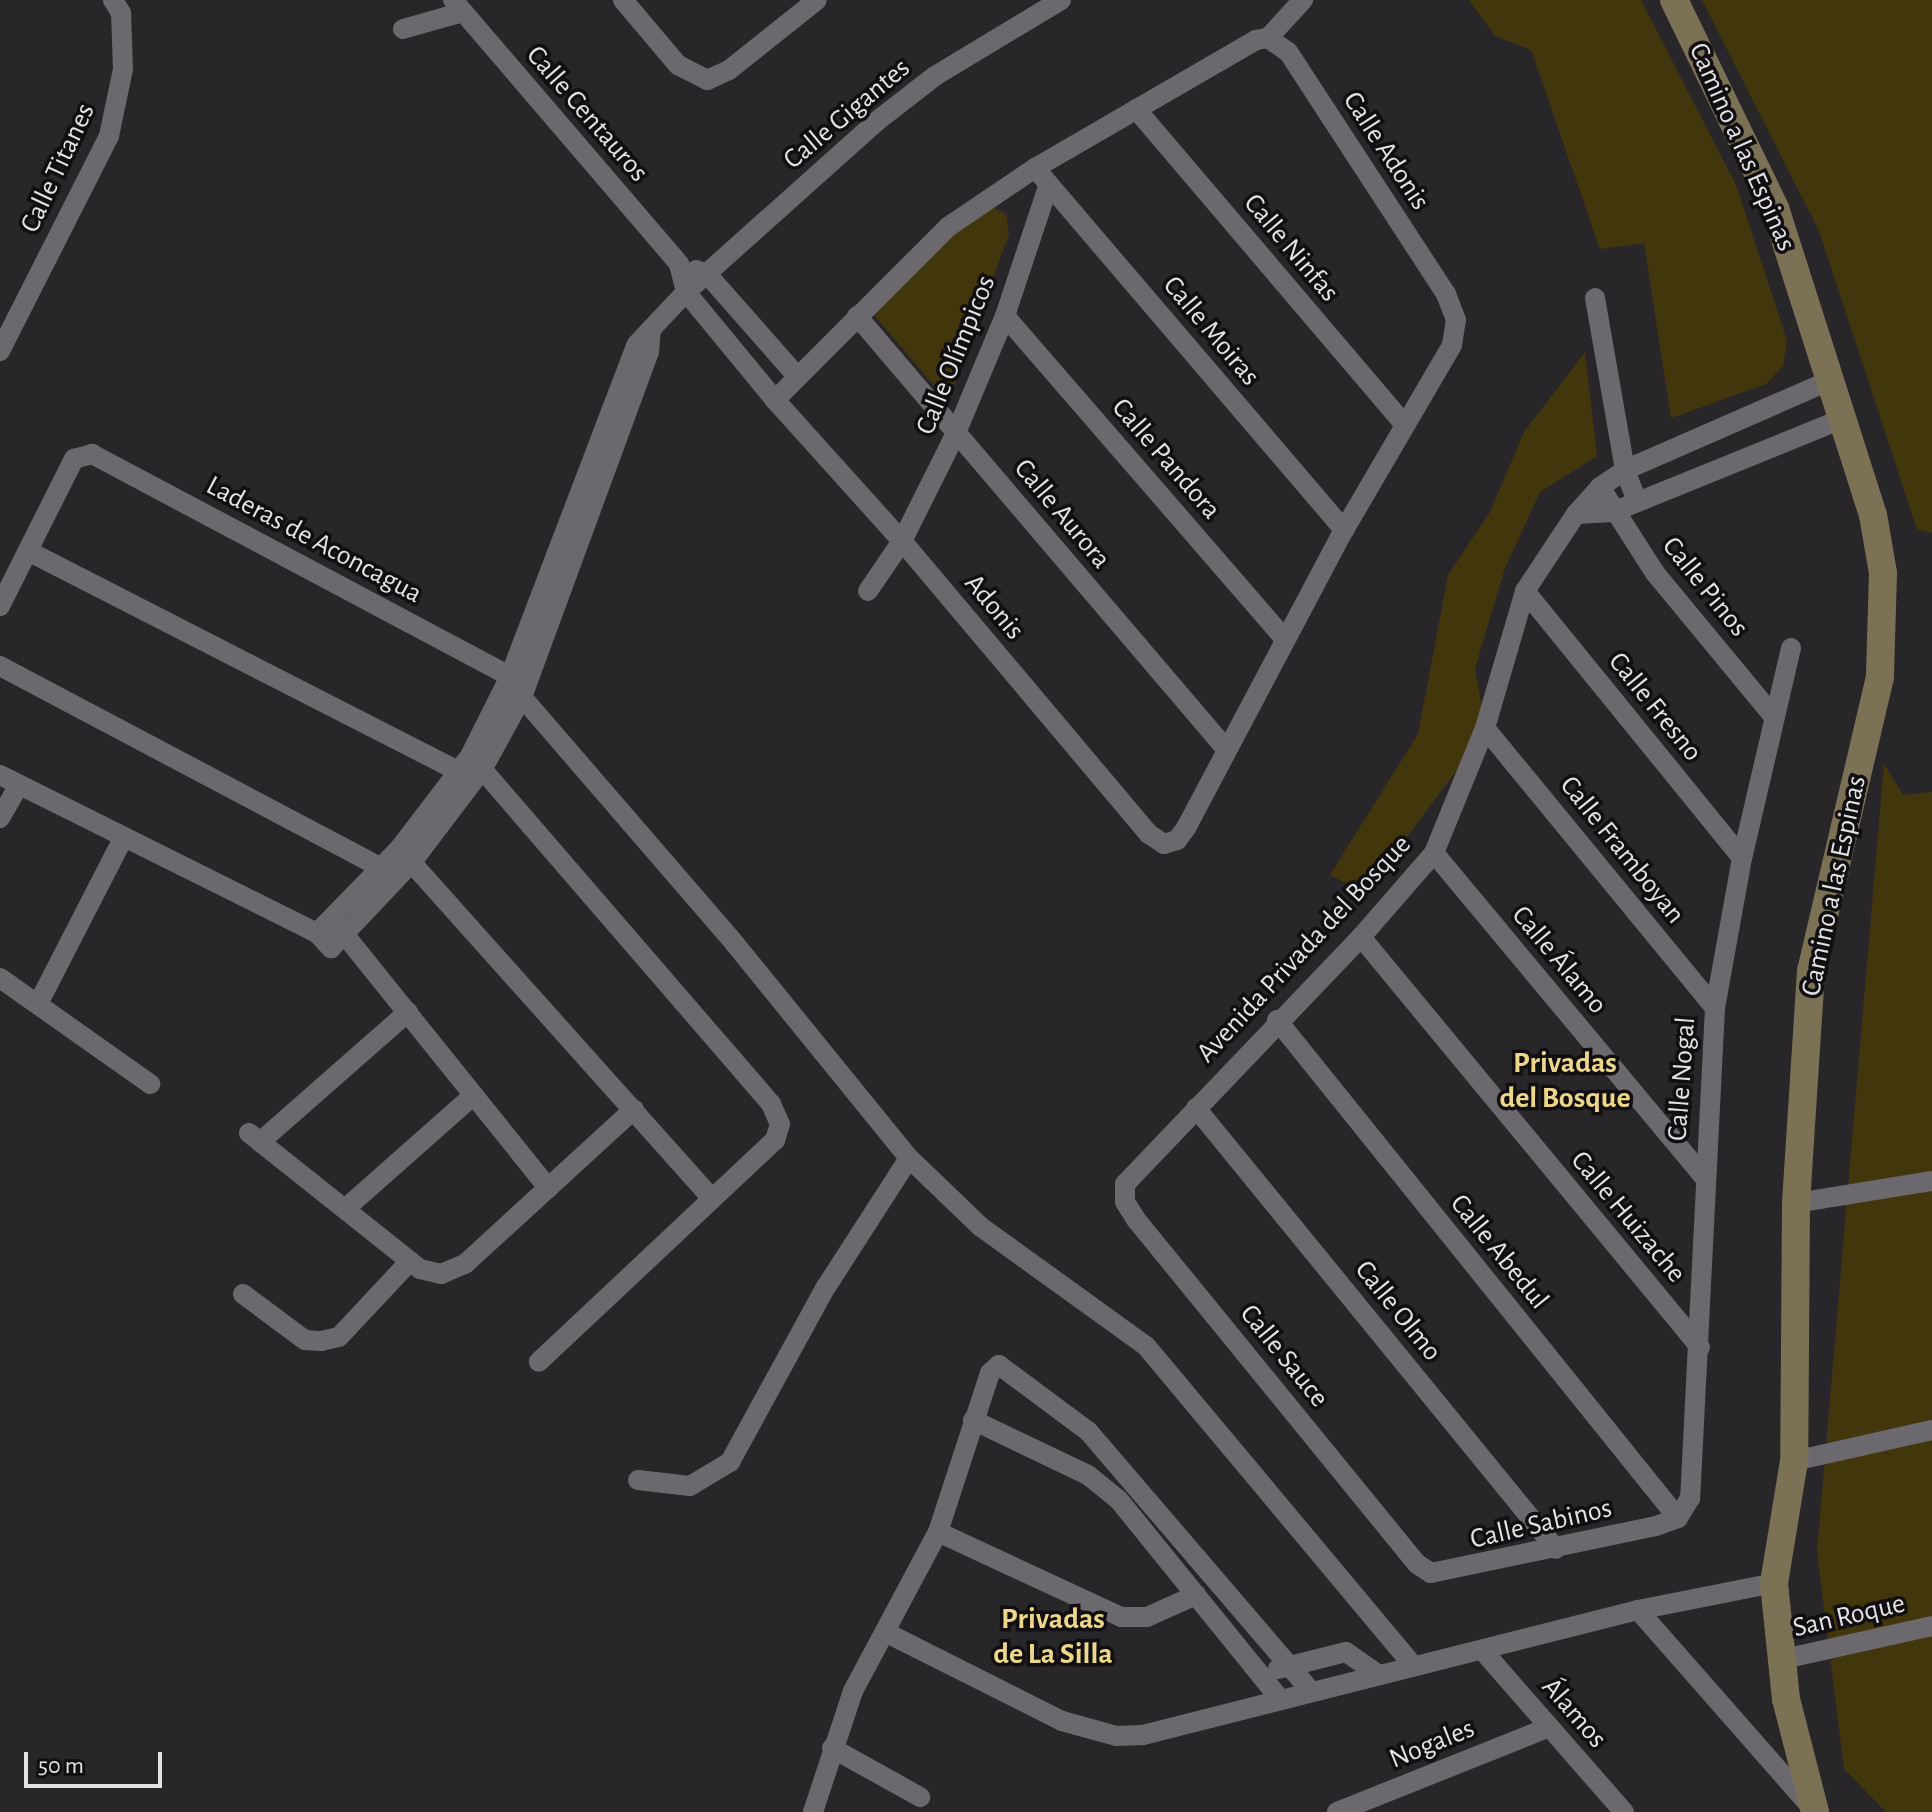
<!DOCTYPE html>
<meta charset="utf-8">
<style>
body{margin:0}
#map{position:relative;width:1932px;height:1812px;overflow:hidden;background:#29262a;font-family:"Alegreya Sans",sans-serif}
div>[style]{position:absolute}
.green>*{inset:0;background:#42370c}
.street>*{height:20px;margin:-10px;padding:0 10px;transform-origin:10px;border-radius:10px;background:#6c696e}
.secondary>*{height:28px;margin:-14px;padding:0 14px;transform-origin:14px;border-radius:14px;background:#7b7155}
span{translate:-50% -50%;white-space:nowrap;text-align:center;line-height:1.15;-webkit-text-stroke:7px #110f11;paint-order:stroke}
.street-label{font-size:28px;color:#e3e2e4}
.neighbourhood-label{font-size:30px;color:#ecd689;font-weight:700}
.scale{position:absolute;left:24px;top:1752px;width:138px;height:36px;box-sizing:border-box;border:4px solid #e3e2e4;border-top:0;padding-left:10px;font-size:24px;line-height:28px;white-space:nowrap;color:#e3e2e4;-webkit-text-stroke:6px #110f11;paint-order:stroke}
</style>
<div id="map">
<div class="green">
<i style="clip-path:polygon(1469px 0,1641px 0,1737px 187px,1787px 341px,1783px 366px,1766px 384px,1671px 418px,1644px 243px,1600px 249px,1531px 50px,1495px 36px)"></i>
<i style="clip-path:polygon(1702px 0,1932px 0,1932px 533px,1917px 529px,1819px 231px)"></i>
<i style="clip-path:polygon(991px 206px,1006px 214px,1009px 234px,948px 402px,869px 309px,947px 235px)"></i>
<i style="clip-path:polygon(1585px 352px,1597px 456px,1540px 492px,1505px 568px,1475px 668px,1486px 731px,1365px 893px,1330px 875px,1418px 734px,1448px 575px,1490px 512px,1524px 432px)"></i>
<i style="clip-path:polygon(1884px 764px,1903px 795px,1932px 792px,1932px 1812px,1886px 1812px,1844px 1769px,1817px 1552px)"></i>
</div>
<div class="street">
<i style="left:453px;top:0;width:348px;rotate:49.4deg"></i>
<i style="left:679px;top:264px;width:29px;rotate:76deg"></i>
<i style="left:686px;top:292px;width:140px;rotate:50.5deg"></i>
<i style="left:775px;top:400px;width:190px;rotate:48deg"></i>
<i style="left:902px;top:541px;width:383px;rotate:49.9deg"></i>
<i style="left:1149px;top:834px;width:18px;rotate:34deg"></i>
<i style="left:1164px;top:844px;width:14px;rotate:-17deg"></i>
<i style="left:1177px;top:840px;width:15px;rotate:-53deg"></i>
<i style="left:1186px;top:828px;width:337px;rotate:-62.1deg"></i>
<i style="left:1344px;top:530px;width:214px;rotate:-59.7deg"></i>
<i style="left:1452px;top:345px;width:25px;rotate:-81deg"></i>
<i style="left:1456px;top:320px;width:28px;rotate:-111deg"></i>
<i style="left:1446px;top:294px;width:289px;rotate:-123.1deg"></i>
<i style="left:1288px;top:52px;width:24px;rotate:-145deg"></i>
<i style="left:1268px;top:38px;width:12px;rotate:171deg"></i>
<i style="left:1256px;top:40px;width:255px;rotate:149.9deg"></i>
<i style="left:1035px;top:168px;width:105px;rotate:145.9deg"></i>
<i style="left:948px;top:227px;width:245px;rotate:135deg"></i>
<i style="left:623px;top:0;width:85px;rotate:49.8deg"></i>
<i style="left:678px;top:65px;width:33px;rotate:27deg"></i>
<i style="left:707px;top:80px;width:24px;rotate:-24deg"></i>
<i style="left:729px;top:70px;width:112px;rotate:-38.5deg"></i>
<i style="left:403px;top:29px;width:62px;rotate:-15.8deg"></i>
<i style="left:1268px;top:38px;width:52px;rotate:-47.4deg"></i>
<i style="left:1136px;top:109px;width:414px;rotate:49.6deg"></i>
<i style="left:1035px;top:168px;width:476px;rotate:49.5deg"></i>
<i style="left:696px;top:270px;width:12px;rotate:20deg"></i>
<i style="left:707px;top:274px;width:136px;rotate:48.6deg"></i>
<i style="left:1595px;top:298px;width:175px;rotate:80.1deg"></i>
<i style="left:1625px;top:470px;width:33px;rotate:69deg"></i>
<i style="left:857px;top:316px;width:569px;rotate:49.56deg"></i>
<i style="left:1005px;top:316px;width:427px;rotate:49.1deg"></i>
<i style="left:0;top:351px;width:241px;rotate:-63.1deg"></i>
<i style="left:109px;top:136px;width:68px;rotate:-78.2deg"></i>
<i style="left:123px;top:69px;width:56px;rotate:-92deg"></i>
<i style="left:121px;top:13px;width:15px;rotate:-122deg"></i>
<i style="left:1600px;top:487px;width:102px;rotate:57.4deg"></i>
<i style="left:1655px;top:573px;width:187px;rotate:50.4deg"></i>
<i style="left:1576px;top:514px;width:37px;rotate:-3deg"></i>
<i style="left:1613px;top:512px;width:245px;rotate:-22.1deg"></i>
<i style="left:28px;top:551px;width:484px;rotate:27.1deg"></i>
<i style="left:868px;top:591px;width:60px;rotate:-55.8deg"></i>
<i style="left:902px;top:541px;width:121px;rotate:-63.4deg"></i>
<i style="left:956px;top:433px;width:127px;rotate:-67.3deg"></i>
<i style="left:1005px;top:316px;width:139px;rotate:-71.6deg"></i>
<i style="left:1525px;top:591px;width:344px;rotate:50.9deg"></i>
<i style="left:0;top:606px;width:165px;rotate:-63.3deg"></i>
<i style="left:74px;top:459px;width:19px;rotate:-16deg"></i>
<i style="left:92px;top:454px;width:473px;rotate:28deg"></i>
<i style="left:510px;top:676px;width:24px;rotate:60deg"></i>
<i style="left:522px;top:697px;width:326px;rotate:49.2deg"></i>
<i style="left:735px;top:944px;width:276px;rotate:50.9deg"></i>
<i style="left:909px;top:1158px;width:100px;rotate:43.8deg"></i>
<i style="left:981px;top:1227px;width:203px;rotate:35.8deg"></i>
<i style="left:1146px;top:1346px;width:417px;rotate:50.1deg"></i>
<i style="left:1791px;top:648px;width:216px;rotate:103.1deg"></i>
<i style="left:1742px;top:858px;width:152px;rotate:100.2deg"></i>
<i style="left:1715px;top:1008px;width:491px;rotate:92.9deg"></i>
<i style="left:1690px;top:1498px;width:23px;rotate:121deg"></i>
<i style="left:1678px;top:1518px;width:23px;rotate:160deg"></i>
<i style="left:1656px;top:1526px;width:230px;rotate:168.2deg"></i>
<i style="left:1431px;top:1573px;width:17px;rotate:-147deg"></i>
<i style="left:1417px;top:1564px;width:443px;rotate:-129.2deg"></i>
<i style="left:1137px;top:1221px;width:22px;rotate:-122deg"></i>
<i style="left:1125px;top:1202px;width:18px;rotate:-90deg"></i>
<i style="left:1125px;top:1184px;width:342px;rotate:-46.3deg"></i>
<i style="left:1361px;top:937px;width:111px;rotate:-49deg"></i>
<i style="left:1434px;top:853px;width:135px;rotate:-67.8deg"></i>
<i style="left:1485px;top:728px;width:143px;rotate:-73.7deg"></i>
<i style="left:1525px;top:591px;width:92px;rotate:-56.5deg"></i>
<i style="left:1576px;top:514px;width:36px;rotate:-48deg"></i>
<i style="left:1600px;top:487px;width:30px;rotate:-34deg"></i>
<i style="left:1625px;top:470px;width:225px;rotate:-23.6deg"></i>
<i style="left:0;top:666px;width:431px;rotate:27.9deg"></i>
<i style="left:1485px;top:728px;width:362px;rotate:50.6deg"></i>
<i style="left:476px;top:762px;width:452px;rotate:49.2deg"></i>
<i style="left:771px;top:1104px;width:22px;rotate:66deg"></i>
<i style="left:780px;top:1124px;width:17px;rotate:107deg"></i>
<i style="left:775px;top:1140px;width:324px;rotate:136.8deg"></i>
<i style="left:0;top:775px;width:354px;rotate:26.5deg"></i>
<i style="left:317px;top:933px;width:21px;rotate:47deg"></i>
<i style="left:331px;top:948px;width:118px;rotate:-46.7deg"></i>
<i style="left:412px;top:862px;width:118px;rotate:-52.9deg"></i>
<i style="left:483px;top:768px;width:81px;rotate:-61.2deg"></i>
<i style="left:522px;top:697px;width:368px;rotate:-69.8deg"></i>
<i style="left:649px;top:352px;width:23px;rotate:-85deg"></i>
<i style="left:0;top:818px;width:38px;rotate:-60deg"></i>
<i style="left:403px;top:853px;width:464px;rotate:48.2deg"></i>
<i style="left:1434px;top:853px;width:422px;rotate:50.2deg"></i>
<i style="left:336px;top:924px;width:339px;rotate:51.2deg"></i>
<i style="left:317px;top:933px;width:117px;rotate:-45.7deg"></i>
<i style="left:399px;top:849px;width:117px;rotate:-52.6deg"></i>
<i style="left:470px;top:756px;width:89px;rotate:-63.4deg"></i>
<i style="left:510px;top:676px;width:355px;rotate:-69.1deg"></i>
<i style="left:637px;top:344px;width:71px;rotate:-46.7deg"></i>
<i style="left:686px;top:292px;width:256px;rotate:-41.8deg"></i>
<i style="left:877px;top:121px;width:73px;rotate:-37.8deg"></i>
<i style="left:935px;top:76px;width:147px;rotate:-31.1deg"></i>
<i style="left:1361px;top:937px;width:532px;rotate:50.42deg"></i>
<i style="left:0;top:978px;width:184px;rotate:35.2deg"></i>
<i style="left:38px;top:1004px;width:188px;rotate:-62.8deg"></i>
<i style="left:1277px;top:1020px;width:639px;rotate:51.16deg"></i>
<i style="left:1196px;top:1108px;width:569px;rotate:50.77deg"></i>
<i style="left:249px;top:1133px;width:218px;rotate:38.5deg"></i>
<i style="left:420px;top:1269px;width:22px;rotate:13deg"></i>
<i style="left:441px;top:1274px;width:26px;rotate:-23deg"></i>
<i style="left:465px;top:1264px;width:229px;rotate:-42.5deg"></i>
<i style="left:260px;top:1142px;width:197px;rotate:-41.3deg"></i>
<i style="left:1796px;top:1203px;width:138px;rotate:-9.2deg"></i>
<i style="left:345px;top:1209px;width:172px;rotate:-41.5deg"></i>
<i style="left:243px;top:1294px;width:77px;rotate:36.6deg"></i>
<i style="left:305px;top:1340px;width:16px;rotate:4deg"></i>
<i style="left:321px;top:1341px;width:18px;rotate:-13deg"></i>
<i style="left:339px;top:1337px;width:104px;rotate:-46.9deg"></i>
<i style="left:973px;top:1420px;width:127px;rotate:25.6deg"></i>
<i style="left:1088px;top:1475px;width:38px;rotate:39deg"></i>
<i style="left:1118px;top:1499px;width:257px;rotate:51deg"></i>
<i style="left:1794px;top:1461px;width:141px;rotate:-12.7deg"></i>
<i style="left:638px;top:1480px;width:52px;rotate:6.6deg"></i>
<i style="left:690px;top:1486px;width:47px;rotate:-31deg"></i>
<i style="left:730px;top:1462px;width:200px;rotate:-61.3deg"></i>
<i style="left:826px;top:1287px;width:153px;rotate:-57.2deg"></i>
<i style="left:938px;top:1532px;width:202px;rotate:24.9deg"></i>
<i style="left:1121px;top:1617px;width:26px"></i>
<i style="left:1147px;top:1617px;width:54px;rotate:-24.2deg"></i>
<i style="left:1638px;top:1610px;width:264px;rotate:48.7deg"></i>
<i style="left:887px;top:1633px;width:196px;rotate:26.7deg"></i>
<i style="left:1062px;top:1721px;width:56px;rotate:15.5deg"></i>
<i style="left:1116px;top:1736px;width:27px;rotate:-2deg"></i>
<i style="left:1143px;top:1735px;width:511px;rotate:-14.17deg"></i>
<i style="left:1638px;top:1610px;width:139px;rotate:-11.2deg"></i>
<i style="left:1483px;top:1651px;width:214px;rotate:48.8deg"></i>
<i style="left:1779px;top:1660px;width:157px;rotate:-12.5deg"></i>
<i style="left:1278px;top:1669px;width:70px;rotate:-14deg"></i>
<i style="left:1346px;top:1652px;width:40px;rotate:34.9deg"></i>
<i style="left:832px;top:1748px;width:101px;rotate:29.1deg"></i>
<i style="left:813px;top:1812px;width:127px;rotate:-71.7deg"></i>
<i style="left:853px;top:1691px;width:180px;rotate:-61.9deg"></i>
<i style="left:938px;top:1532px;width:167px;rotate:-71.9deg"></i>
<i style="left:990px;top:1373px;width:12px;rotate:-42deg"></i>
<i style="left:999px;top:1365px;width:111px;rotate:36.6deg"></i>
<i style="left:1088px;top:1431px;width:343px;rotate:49.4deg"></i>
<i style="left:1337px;top:1812px;width:228px;rotate:-21.8deg"></i>
</div>
<div class="secondary">
<i style="left:1674px;top:0;width:231px;rotate:64.1deg"></i>
<i style="left:1775px;top:208px;width:322px;rotate:72.3deg"></i>
<i style="left:1873px;top:515px;width:59px;rotate:80.2deg"></i>
<i style="left:1883px;top:573px;width:104px;rotate:91.7deg"></i>
<i style="left:1880px;top:677px;width:302px;rotate:103.2deg"></i>
<i style="left:1811px;top:971px;width:232px;rotate:93.7deg"></i>
<i style="left:1796px;top:1203px;width:258px;rotate:90.4deg"></i>
<i style="left:1794px;top:1461px;width:124px;rotate:99.3deg"></i>
<i style="left:1774px;top:1583px;width:117px;rotate:84.1deg"></i>
<i style="left:1786px;top:1699px;width:117px;rotate:75.6deg"></i>
</div>
<div class="street-label">
<span style="left:587px;top:114px;rotate:49deg">Calle Centauros</span>
<span style="left:847px;top:114px;rotate:-40deg">Calle Gigantes</span>
<span style="left:1742px;top:147px;rotate:66deg">Camino a las Espinas</span>
<span style="left:1386px;top:151px;rotate:57deg">Calle Adonis</span>
<span style="left:58px;top:168px;rotate:-65deg">Calle Titanes</span>
<span style="left:1291px;top:248px;rotate:50deg">Calle Ninfas</span>
<span style="left:1211px;top:331px;rotate:50deg">Calle Moiras</span>
<span style="left:956px;top:355px;rotate:-68deg">Calle Olímpicos</span>
<span style="left:1166px;top:459px;rotate:49deg">Calle Pandora</span>
<span style="left:1062px;top:514px;rotate:50deg">Calle Aurora</span>
<span style="left:314px;top:540px;rotate:28deg">Laderas de Aconcagua</span>
<span style="left:1705px;top:587px;rotate:51deg">Calle Pinos</span>
<span style="left:994px;top:607px;rotate:50deg">Adonis</span>
<span style="left:1655px;top:707px;rotate:51deg">Calle Fresno</span>
<span style="left:1622px;top:850px;rotate:51deg">Calle Framboyan</span>
<span style="left:1834px;top:886px;rotate:-78deg">Camino a las Espinas</span>
<span style="left:1304px;top:949px;rotate:-47deg">Avenida Privada del Bosque</span>
<span style="left:1559px;top:960px;rotate:50deg">Calle Álamo</span>
<span style="left:1682px;top:1079px;rotate:-86deg">Calle Nogal</span>
<span style="left:1628px;top:1217px;rotate:50deg">Calle Huizache</span>
<span style="left:1499px;top:1252px;rotate:51deg">Calle Abedul</span>
<span style="left:1398px;top:1311px;rotate:51deg">Calle Olmo</span>
<span style="left:1284px;top:1356px;rotate:51deg">Calle Sauce</span>
<span style="left:1541px;top:1524px;rotate:-13deg">Calle Sabinos</span>
<span style="left:1849px;top:1616px;rotate:-13deg">San Roque</span>
<span style="left:1574px;top:1713px;rotate:49deg">Álamos</span>
<span style="left:1432px;top:1744px;rotate:-22deg">Nogales</span>
</div>
<div class="neighbourhood-label">
<span style="left:1565px;top:1080px">Privadas<br>del Bosque</span>
<span style="left:1053px;top:1636px">Privadas<br>de La Silla</span>
</div>
<div class="scale">50 m</div>
</div>
